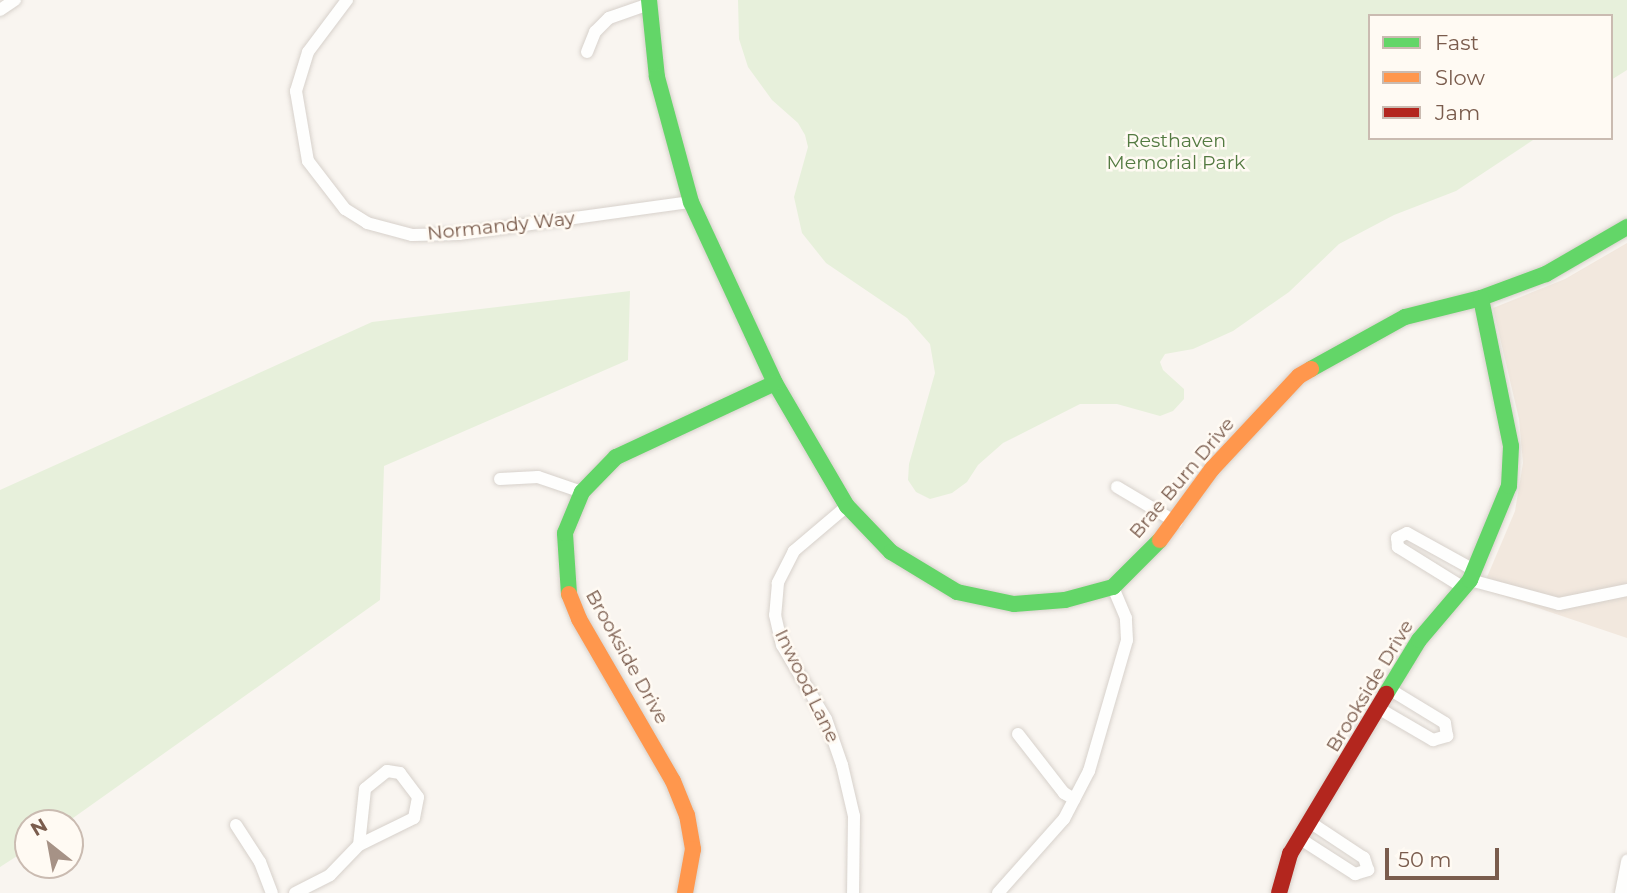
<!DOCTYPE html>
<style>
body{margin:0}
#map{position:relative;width:1627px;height:893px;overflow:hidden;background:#f9f5f0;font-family:Montserrat,sans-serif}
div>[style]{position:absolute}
.residential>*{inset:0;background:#f2e8de}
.green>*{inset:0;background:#e7f0db}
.roads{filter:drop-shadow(0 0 2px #d7d1cb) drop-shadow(0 0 2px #d7d1cb)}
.street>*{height:12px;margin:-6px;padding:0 6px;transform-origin:6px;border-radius:6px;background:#fefefd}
.fast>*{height:16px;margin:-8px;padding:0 8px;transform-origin:8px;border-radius:8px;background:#63d668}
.slow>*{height:16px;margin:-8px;padding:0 8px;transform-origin:8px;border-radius:8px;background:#ff974d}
.jam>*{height:16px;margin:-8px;padding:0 8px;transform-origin:8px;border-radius:8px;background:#b3261e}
span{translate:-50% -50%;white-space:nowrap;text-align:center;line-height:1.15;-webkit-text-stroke:5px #fffaf3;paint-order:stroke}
.park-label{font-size:19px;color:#537a41}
.street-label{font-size:19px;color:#7a5c4d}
.legend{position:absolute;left:1368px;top:14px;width:245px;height:126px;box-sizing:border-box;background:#fffaf3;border:2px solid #cabbb1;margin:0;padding:9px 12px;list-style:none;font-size:21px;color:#7a5c4d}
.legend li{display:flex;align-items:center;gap:14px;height:35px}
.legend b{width:35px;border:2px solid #cabbb1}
.north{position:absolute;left:14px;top:809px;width:70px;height:70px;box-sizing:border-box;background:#fffaf3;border:2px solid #cabbb1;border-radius:50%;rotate:329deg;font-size:19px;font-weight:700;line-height:28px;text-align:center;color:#7a5c4d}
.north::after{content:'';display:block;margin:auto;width:24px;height:32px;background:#a69286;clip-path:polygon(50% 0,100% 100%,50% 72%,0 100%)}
.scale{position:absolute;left:1385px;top:848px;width:114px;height:32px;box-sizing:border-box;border:4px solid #7a5c4d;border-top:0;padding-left:9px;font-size:21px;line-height:24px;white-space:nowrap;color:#7a5c4d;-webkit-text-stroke:5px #fffaf3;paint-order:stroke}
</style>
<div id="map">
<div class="residential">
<i style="clip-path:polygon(1627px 243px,1627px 638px,1482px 589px,1515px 511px,1523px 463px,1519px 419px,1493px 308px,1565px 279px)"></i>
</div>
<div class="green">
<i style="clip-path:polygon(738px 0,1627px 0,1627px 70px,1611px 80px,1611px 16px,1370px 16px,1370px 138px,1536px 138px,1456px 191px,1394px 215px,1339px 244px,1289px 292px,1233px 331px,1193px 349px,1165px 354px,1160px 362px,1163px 370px,1184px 389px,1184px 399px,1173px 411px,1160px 416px,1117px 404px,1080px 404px,1003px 443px,978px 465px,967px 482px,952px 493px,930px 499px,916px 492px,908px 480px,909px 464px,935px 373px,930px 344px,907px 318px,826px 263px,802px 233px,794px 197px,808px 147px,805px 135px,798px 123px,772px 100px,748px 67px,739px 39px)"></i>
<i style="clip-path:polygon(630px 291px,628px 360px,384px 466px,380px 600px,66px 823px,28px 823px,28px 849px,0 867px,0 490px,372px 322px)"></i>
</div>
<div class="roads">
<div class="street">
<i style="left:347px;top:0;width:65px;rotate:126.9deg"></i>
<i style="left:308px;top:52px;width:41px;rotate:107.1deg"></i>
<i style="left:296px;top:91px;width:71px;rotate:80.3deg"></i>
<i style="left:308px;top:161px;width:61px;rotate:52.4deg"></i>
<i style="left:345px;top:209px;width:26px;rotate:32deg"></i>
<i style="left:367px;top:223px;width:47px;rotate:14.9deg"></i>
<i style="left:412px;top:235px;width:47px;rotate:-1.2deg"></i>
<i style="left:459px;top:234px;width:234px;rotate:-7.9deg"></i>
<i style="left:0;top:10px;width:18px;rotate:-34deg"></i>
<i style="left:587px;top:52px;width:22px;rotate:-68deg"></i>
<i style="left:595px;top:32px;width:20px;rotate:-45deg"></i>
<i style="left:609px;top:18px;width:42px;rotate:-19.3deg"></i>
<i style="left:500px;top:479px;width:38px;rotate:-3deg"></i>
<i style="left:538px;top:477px;width:46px;rotate:18.8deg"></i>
<i style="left:1117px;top:487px;width:69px;rotate:30.7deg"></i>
<i style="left:847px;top:506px;width:70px;rotate:139.7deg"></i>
<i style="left:794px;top:551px;width:36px;rotate:117deg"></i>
<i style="left:778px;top:583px;width:32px;rotate:95deg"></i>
<i style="left:775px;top:615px;width:31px;rotate:77deg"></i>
<i style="left:782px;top:645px;width:86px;rotate:59.3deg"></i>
<i style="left:826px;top:719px;width:49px;rotate:70.8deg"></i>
<i style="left:842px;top:765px;width:52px;rotate:76.8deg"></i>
<i style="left:854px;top:816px;width:77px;rotate:90.7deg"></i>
<i style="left:1470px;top:580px;width:92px;rotate:15.1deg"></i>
<i style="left:1559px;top:604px;width:69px;rotate:-11.6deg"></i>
<i style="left:1464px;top:588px;width:78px;rotate:-148.2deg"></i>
<i style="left:1398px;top:547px;width:9px;rotate:-96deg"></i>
<i style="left:1397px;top:538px;width:11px;rotate:-27deg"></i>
<i style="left:1407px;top:533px;width:77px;rotate:28.9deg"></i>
<i style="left:1378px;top:708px;width:64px;rotate:30.2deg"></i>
<i style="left:1433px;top:740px;width:15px;rotate:-16deg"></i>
<i style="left:1447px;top:736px;width:13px;rotate:-99deg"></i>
<i style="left:1445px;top:723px;width:66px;rotate:-148.7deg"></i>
<i style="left:1018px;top:734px;width:75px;rotate:52.1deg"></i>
<i style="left:1064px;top:793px;width:12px;rotate:31deg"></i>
<i style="left:236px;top:825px;width:44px;rotate:57deg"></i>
<i style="left:260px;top:862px;width:33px;rotate:69deg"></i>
<i style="left:1299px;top:838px;width:67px;rotate:32.7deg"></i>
<i style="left:1355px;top:874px;width:14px;rotate:-17deg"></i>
<i style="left:1368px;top:870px;width:13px;rotate:-108deg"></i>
<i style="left:1364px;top:858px;width:67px;rotate:-146.5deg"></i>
<i style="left:295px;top:893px;width:39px;rotate:-27deg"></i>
<i style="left:330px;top:875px;width:42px;rotate:-46deg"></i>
<i style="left:359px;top:845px;width:61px;rotate:-26.1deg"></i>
<i style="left:414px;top:818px;width:21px;rotate:-79deg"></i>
<i style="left:418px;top:797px;width:30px;rotate:-127deg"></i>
<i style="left:400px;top:773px;width:13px;rotate:-171deg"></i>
<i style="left:387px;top:771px;width:28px;rotate:141deg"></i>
<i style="left:365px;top:789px;width:56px;rotate:96.1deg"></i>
<i style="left:998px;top:893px;width:99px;rotate:-48.3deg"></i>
<i style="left:1064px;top:819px;width:54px;rotate:-62.5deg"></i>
<i style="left:1089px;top:771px;width:136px;rotate:-73.8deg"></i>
<i style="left:1127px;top:640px;width:22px;rotate:-93deg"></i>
<i style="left:1126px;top:618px;width:34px;rotate:-113deg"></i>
<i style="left:1621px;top:893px;width:33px;rotate:-79deg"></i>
</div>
<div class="fast">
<i style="left:649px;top:0;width:77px;rotate:84.1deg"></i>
<i style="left:657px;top:77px;width:130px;rotate:74.8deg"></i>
<i style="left:691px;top:202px;width:200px;rotate:65.1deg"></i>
<i style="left:775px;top:383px;width:143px;rotate:59.7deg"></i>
<i style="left:847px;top:506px;width:64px;rotate:46.3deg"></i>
<i style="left:891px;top:552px;width:77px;rotate:31.2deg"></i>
<i style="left:957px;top:592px;width:58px;rotate:11.9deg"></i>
<i style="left:1014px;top:604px;width:51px;rotate:-4.5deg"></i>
<i style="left:1065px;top:600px;width:50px;rotate:-15.2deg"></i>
<i style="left:1113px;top:587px;width:66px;rotate:-45deg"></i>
<i style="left:1311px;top:369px;width:107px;rotate:-29deg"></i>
<i style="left:1405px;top:317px;width:78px;rotate:-14deg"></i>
<i style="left:1481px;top:298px;width:69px;rotate:-20.3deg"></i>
<i style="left:1546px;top:274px;width:94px;rotate:-30.1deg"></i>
<i style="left:569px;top:594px;width:61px;rotate:-93.8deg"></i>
<i style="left:565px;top:533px;width:44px;rotate:-67.5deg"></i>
<i style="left:582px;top:492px;width:49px;rotate:-45.8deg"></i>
<i style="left:616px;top:457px;width:175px;rotate:-25deg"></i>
<i style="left:1386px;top:694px;width:63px;rotate:-58.6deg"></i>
<i style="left:1419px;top:640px;width:79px;rotate:-49.6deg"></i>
<i style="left:1470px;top:580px;width:102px;rotate:-67.5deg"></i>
<i style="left:1509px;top:486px;width:40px;rotate:-87.1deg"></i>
<i style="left:1511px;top:446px;width:151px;rotate:-101.5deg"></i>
</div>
<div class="slow">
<i style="left:1160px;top:540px;width:88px;rotate:-53.8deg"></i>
<i style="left:1212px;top:469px;width:127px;rotate:-46.9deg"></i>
<i style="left:1299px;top:376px;width:14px;rotate:-30deg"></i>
<i style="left:569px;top:594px;width:27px;rotate:68deg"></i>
<i style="left:579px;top:619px;width:187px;rotate:59.9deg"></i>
<i style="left:673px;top:781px;width:37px;rotate:68deg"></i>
<i style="left:687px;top:815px;width:35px;rotate:80deg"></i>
<i style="left:693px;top:849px;width:45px;rotate:100.3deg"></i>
</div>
<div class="jam">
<i style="left:1279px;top:893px;width:41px;rotate:-74.2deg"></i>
<i style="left:1290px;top:854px;width:187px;rotate:-59deg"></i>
</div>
</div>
<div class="park-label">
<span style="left:1176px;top:152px">Resthaven<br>Memorial Park</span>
</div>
<div class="street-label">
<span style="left:501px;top:226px;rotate:-6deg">Normandy Way</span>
<span style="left:1182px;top:478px;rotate:-50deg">Brae Burn Drive</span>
<span style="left:627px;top:657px;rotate:61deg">Brookside Drive</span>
<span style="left:807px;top:686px;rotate:64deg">Inwood Lane</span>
<span style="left:1370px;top:686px;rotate:-59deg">Brookside Drive</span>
</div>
<ul class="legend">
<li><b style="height:9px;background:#63d668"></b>Fast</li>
<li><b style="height:9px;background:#ff974d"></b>Slow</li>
<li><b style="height:9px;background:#b3261e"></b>Jam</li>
</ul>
<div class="north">N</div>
<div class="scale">50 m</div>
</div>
